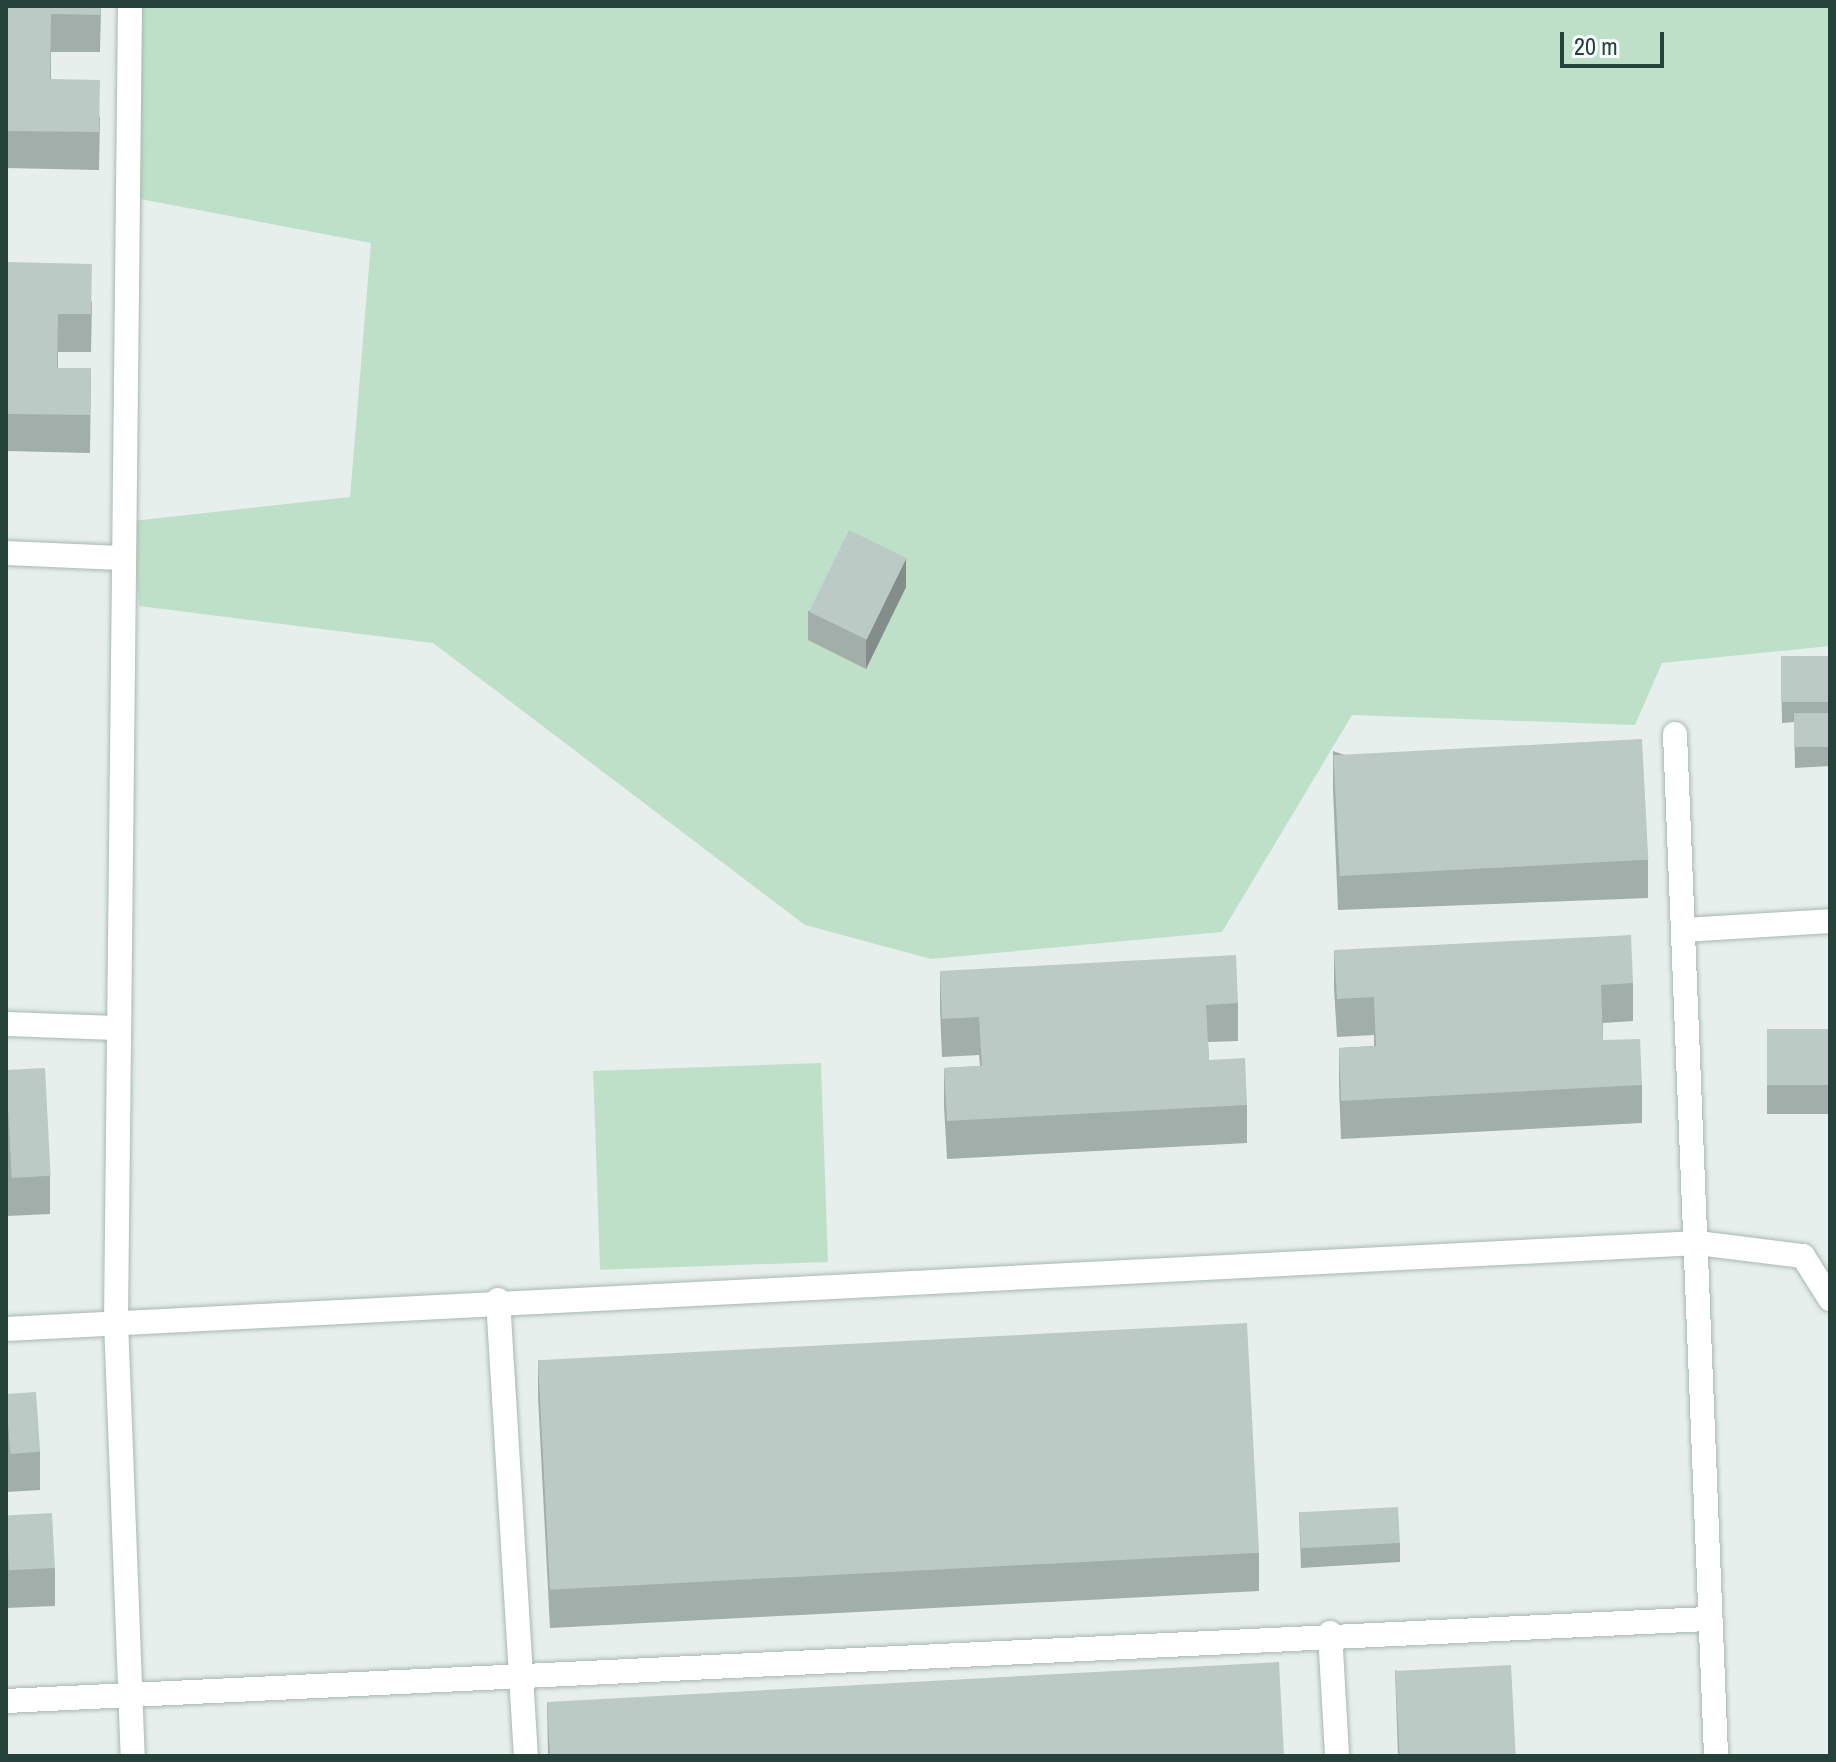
<!DOCTYPE html>
<style>
body{margin:0}
#map{position:relative;width:1836px;height:1762px;overflow:hidden;background:#e6efeb;font-family:"Archivo Narrow",sans-serif}
div>[style]{position:absolute}
.green>*{inset:0;background:#bfe0c8;transform-origin:0 0}
.roads{filter:drop-shadow(0 0 2px #a8b8b2) drop-shadow(0 0 2px #a8b8b2)}
.minor>*{height:24px;margin:-12px;padding:0 12px;transform-origin:12px;border-radius:12px;background:#fff}
.wall>*{inset:0;background:#a1aea9;transform-origin:0 0}
.shaded-wall>*{inset:0;background:#838d89}
.building>*{inset:0;background:#bbcac4;transform-origin:0 0}
span{translate:-50% -50%;white-space:nowrap;text-align:center;line-height:1.15;-webkit-text-stroke:8px #f7fbf9;paint-order:stroke}
.frame{position:absolute;inset:0;border:8px solid #24423a;pointer-events:none}
.scale{position:absolute;left:1560px;top:32px;width:104px;height:36px;box-sizing:border-box;border:4px solid #24423a;border-top:0;padding-left:10px;font-size:24px;line-height:28px;white-space:nowrap;color:#24423a;-webkit-text-stroke:6px #f7fbf9;paint-order:stroke}
</style>
<div id="map">
<div class="green">
<i style="clip-path:polygon(140px 6px,1830px 6px,1830px 646px,1662px 663px,1635px 725px,1352px 715px,1222px 932px,931px 959px,805px 925px,433px 643px,139px 606px,132px 521px,350px 497px,371px 243px,135px 198px)"></i>
<i style="left:821px;top:1063px;width:199px;height:228px;rotate:88deg"></i>
</div>
<div class="roads">
<div class="minor">
<i style="left:130px;top:6px;width:1315px;rotate:90.61deg"></i>
<i style="left:116px;top:1321px;width:435px;rotate:87.8deg"></i>
<i style="left:6px;top:553px;width:114px;rotate:2.5deg"></i>
<i style="left:1675px;top:734px;width:1023px;rotate:87.7deg"></i>
<i style="left:1684px;top:930px;width:146px;rotate:-3.5deg"></i>
<i style="left:6px;top:1024px;width:111px;rotate:2.1deg"></i>
<i style="left:498px;top:1300px;width:457px;rotate:86.5deg"></i>
<i style="left:6px;top:1329px;width:1694px;rotate:-2.91deg"></i>
<i style="left:1698px;top:1243px;width:106px;rotate:7.1deg"></i>
<i style="left:1803px;top:1256px;width:51px;rotate:57.9deg"></i>
<i style="left:1330px;top:1633px;width:123px;rotate:86.7deg"></i>
<i style="left:6px;top:1701px;width:1705px;rotate:-2.76deg"></i>
</div>
</div>
<div class="wall">
<i style="clip-path:polygon(6px 6px,101px 6px,100px 52px,51px 52px,51px 79px,100px 117px,99px 170px,6px 168px)"></i>
<i style="clip-path:polygon(6px 262px,92px 302px,91px 352px,58px 352px,58px 368px,91px 368px,90px 453px,6px 451px)"></i>
<i style="clip-path:polygon(906px 587px,866px 669px,808px 640px,808px 611px)"></i>
<i style="clip-path:polygon(1830px 656px,1830px 766px,1795px 768px,1794px 722px,1782px 723px,1781px 657px)"></i>
<i style="clip-path:polygon(1333px 751px,1648px 860px,1648px 898px,1338px 910px,1333px 789px)"></i>
<i style="clip-path:polygon(1334px 950px,1633px 983px,1633px 1021px,1603px 1023px,1603px 1040px,1642px 1085px,1642px 1123px,1341px 1139px,1339px 1086px,1339px 1048px,1374px 1046px,1374px 1035px,1337px 1037px,1334px 988px)"></i>
<i style="clip-path:polygon(940px 971px,1238px 1003px,1238px 1041px,1208px 1042px,1209px 1060px,1247px 1105px,1247px 1143px,947px 1159px,944px 1106px,944px 1068px,980px 1066px,979px 1055px,942px 1057px,940px 1009px)"></i>
<i style="left:1830px;top:1029px;width:85px;height:63px;rotate:90deg"></i>
<i style="clip-path:polygon(6px 1070px,50px 1176px,50px 1214px,6px 1216px)"></i>
<i style="clip-path:polygon(538px 1360px,1259px 1553px,1259px 1591px,550px 1628px,538px 1397px)"></i>
<i style="clip-path:polygon(6px 1394px,40px 1452px,40px 1490px,6px 1492px)"></i>
<i style="clip-path:polygon(1299px 1512px,1400px 1543px,1400px 1562px,1301px 1568px)"></i>
<i style="clip-path:polygon(6px 1515px,55px 1568px,55px 1606px,6px 1608px)"></i>
<i style="clip-path:polygon(1395px 1670px,1515px 1756px,1398px 1756px)"></i>
<i style="clip-path:polygon(547px 1702px,1284px 1756px,548px 1756px)"></i>
</div>
<div class="shaded-wall">
<i style="clip-path:polygon(906px 558px,906px 587px,866px 669px,866px 640px)"></i>
</div>
<div class="building">
<i style="clip-path:polygon(6px 6px,101px 6px,100px 15px,51px 14px,50px 79px,100px 80px,99px 132px,6px 131px)"></i>
<i style="clip-path:polygon(6px 262px,92px 264px,91px 314px,58px 314px,57px 368px,91px 368px,90px 415px,6px 414px)"></i>
<i style="left:849px;top:530px;width:64px;height:91px;rotate:26deg"></i>
<i style="left:1830px;top:656px;width:46px;height:49px;rotate:90deg"></i>
<i style="left:1830px;top:713px;width:34px;height:36px;rotate:90deg"></i>
<i style="left:1642px;top:739px;width:121px;height:309px;rotate:87deg"></i>
<i style="clip-path:polygon(1631px 935px,1633px 983px,1601px 985px,1603px 1040px,1640px 1039px,1642px 1085px,1341px 1101px,1339px 1048px,1376px 1046px,1374px 997px,1337px 999px,1334px 950px)"></i>
<i style="clip-path:polygon(1236px 955px,1238px 1003px,1206px 1005px,1209px 1060px,1245px 1058px,1247px 1105px,947px 1121px,944px 1068px,982px 1066px,979px 1017px,942px 1019px,940px 971px)"></i>
<i style="left:1830px;top:1029px;width:56px;height:63px;rotate:90deg"></i>
<i style="left:45px;top:1068px;width:108px;height:39px;rotate:87deg"></i>
<i style="left:1247px;top:1323px;width:230px;height:710px;rotate:87deg"></i>
<i style="left:36px;top:1392px;width:60px;height:30px;rotate:86deg"></i>
<i style="left:1398px;top:1507px;width:36px;height:99px;rotate:87deg"></i>
<i style="left:52px;top:1513px;width:55px;height:46px;rotate:87deg"></i>
<i style="clip-path:polygon(1279px 1662px,1284px 1756px,550px 1756px,547px 1702px)"></i>
<i style="left:1511px;top:1665px;width:91px;height:116px;rotate:87deg"></i>
</div>
<div class="frame"></div>
<div class="scale">20 m</div>
</div>
